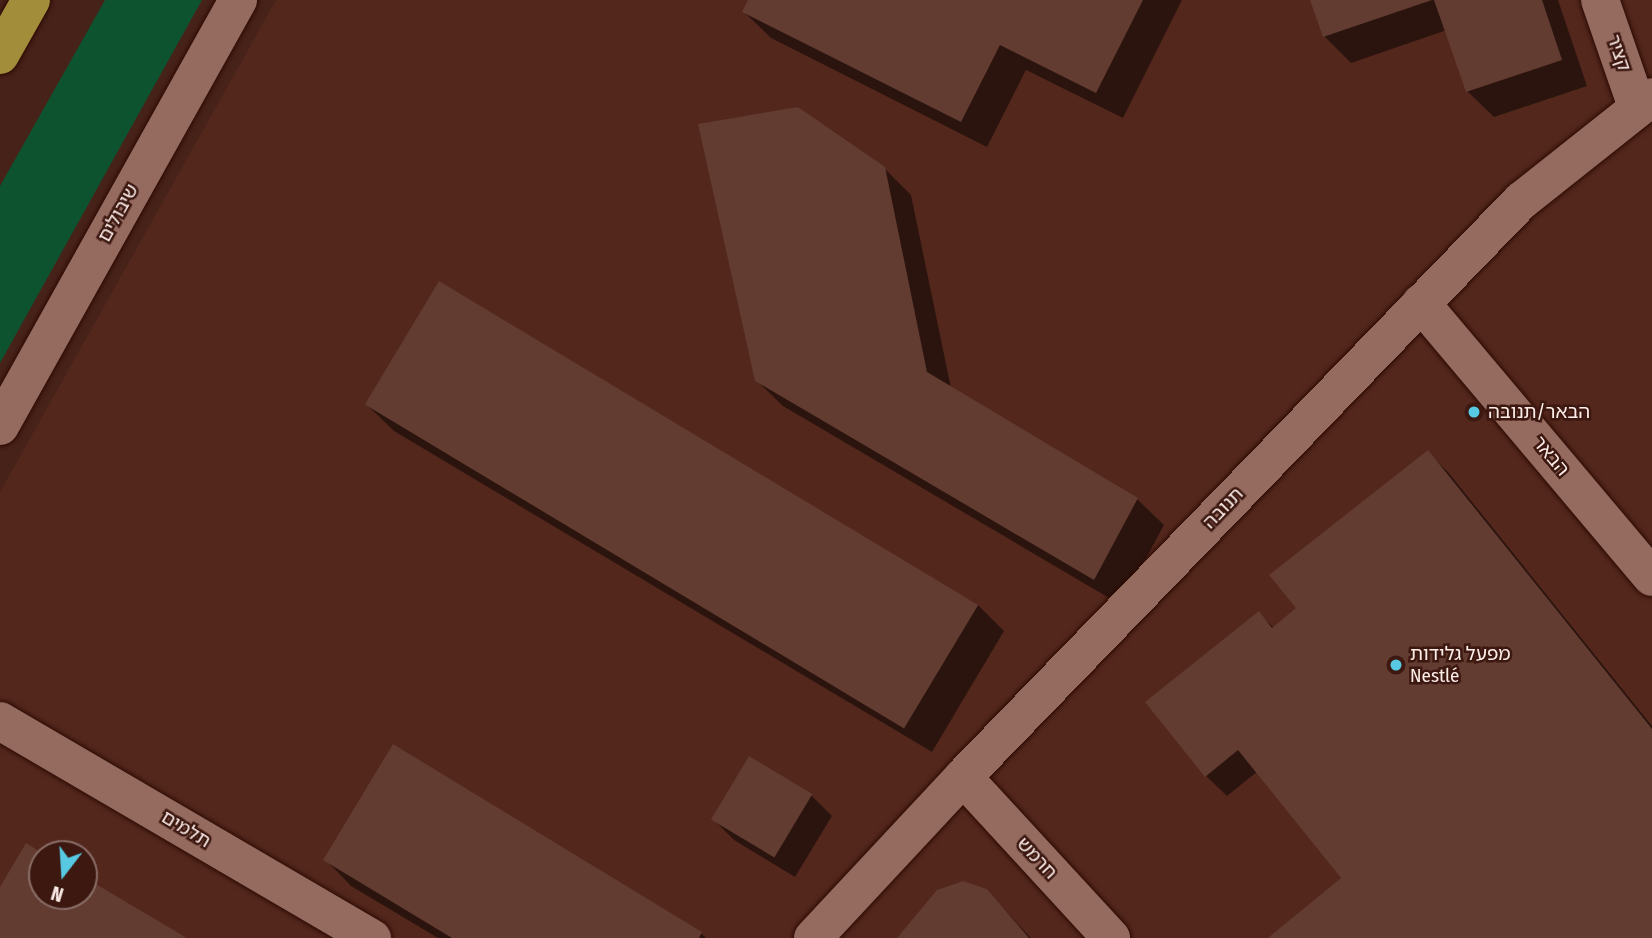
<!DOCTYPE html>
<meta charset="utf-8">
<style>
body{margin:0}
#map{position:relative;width:1652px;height:938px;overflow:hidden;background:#472219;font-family:"Fira Sans Condensed","Noto Sans Hebrew",sans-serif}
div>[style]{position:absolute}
.built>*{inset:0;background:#53271c}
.green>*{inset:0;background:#0d532f}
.shadow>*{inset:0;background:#0007}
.building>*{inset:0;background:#623b31;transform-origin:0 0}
.roads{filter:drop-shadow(0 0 2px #2c0a03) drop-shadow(0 0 2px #2c0a03)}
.minor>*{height:38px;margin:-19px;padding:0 19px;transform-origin:19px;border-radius:19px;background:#956a5f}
.highway>*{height:38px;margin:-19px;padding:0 19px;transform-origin:19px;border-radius:19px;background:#a28d3a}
.dots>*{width:19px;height:19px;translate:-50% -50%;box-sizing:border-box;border:4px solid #3c1810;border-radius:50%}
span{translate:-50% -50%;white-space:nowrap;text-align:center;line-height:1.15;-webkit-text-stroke:5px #3c1810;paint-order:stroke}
.street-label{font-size:19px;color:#fcede9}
.poi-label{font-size:19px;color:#fcede9}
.left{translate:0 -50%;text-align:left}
.north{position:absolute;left:28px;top:840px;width:70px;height:70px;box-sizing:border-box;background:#3c1810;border:2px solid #896d67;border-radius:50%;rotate:197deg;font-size:19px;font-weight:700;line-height:28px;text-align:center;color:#fcede9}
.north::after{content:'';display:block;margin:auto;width:24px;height:32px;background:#57c9e3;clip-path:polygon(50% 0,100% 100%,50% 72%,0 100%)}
</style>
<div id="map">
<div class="built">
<i style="clip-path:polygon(evenodd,276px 0,1652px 0,1652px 938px,0 938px,0 492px,276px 0,42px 854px,84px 854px,84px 896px,42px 896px,42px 854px)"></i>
</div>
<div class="green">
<i style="clip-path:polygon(105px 0,202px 0,0 363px,0 186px)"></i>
</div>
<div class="shadow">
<i style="clip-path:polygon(750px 0,1182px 0,1123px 118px,1026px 70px,987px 147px,771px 38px,744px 12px)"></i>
<i style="clip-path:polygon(1312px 0,1558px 0,1587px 86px,1494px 117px,1467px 91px,1447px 30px,1351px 63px,1324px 36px)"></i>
<i style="clip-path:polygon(884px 168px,911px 195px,951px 388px,1137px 499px,1164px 525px,1121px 605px,783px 406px,756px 380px)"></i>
<i style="clip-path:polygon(367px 405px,978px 605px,1004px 631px,932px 752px,394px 431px)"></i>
<i style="clip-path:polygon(1427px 452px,1448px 472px,1652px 726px,1652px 938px,1270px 937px,1344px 878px,1258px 771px,1227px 796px,1206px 776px,1259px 613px,1274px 628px,1298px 609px)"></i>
<i style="clip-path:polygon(393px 747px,701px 933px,706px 938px,438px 938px,351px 886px,325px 859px)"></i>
<i style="clip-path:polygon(812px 796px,832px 816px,795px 877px,734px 840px,713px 819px)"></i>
<i style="clip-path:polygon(986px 890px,1031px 938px,899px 938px)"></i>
</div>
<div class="building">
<i style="clip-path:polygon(748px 0,1143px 0,1096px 93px,1000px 45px,961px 122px,742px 12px)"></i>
<i style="clip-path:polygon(1310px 0,1432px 0,1323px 37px)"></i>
<i style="clip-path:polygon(1434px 0,1542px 0,1562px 60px,1466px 92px)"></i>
<i style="clip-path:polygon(798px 107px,885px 167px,927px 372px,1138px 498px,1094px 580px,755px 381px,698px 124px)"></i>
<i style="left:439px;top:281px;width:629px;height:144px;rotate:31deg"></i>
<i style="clip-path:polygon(1428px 450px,1652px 729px,1652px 938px,1268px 938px,1341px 878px,1238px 750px,1205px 777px,1145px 702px,1259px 611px,1272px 628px,1296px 608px,1269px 575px)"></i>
<i style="clip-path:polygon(393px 744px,702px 932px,699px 938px,452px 938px,323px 860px)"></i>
<i style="left:749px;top:756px;width:74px;height:74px;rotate:31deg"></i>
<i style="clip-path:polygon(26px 843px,42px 853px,42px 896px,84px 896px,84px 877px,187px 938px,0 938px,0 887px)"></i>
<i style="clip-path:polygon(963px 881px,987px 889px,1029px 938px,897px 938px,937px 890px)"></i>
</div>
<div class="roads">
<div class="minor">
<i style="left:1600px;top:0;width:113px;rotate:70.9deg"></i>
<i style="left:1421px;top:303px;width:358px;rotate:49.9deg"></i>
<i style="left:0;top:426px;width:488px;rotate:-60.8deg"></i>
<i style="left:0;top:721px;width:431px;rotate:30.3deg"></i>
<i style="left:963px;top:777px;width:219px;rotate:47.4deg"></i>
<i style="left:813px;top:938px;width:220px;rotate:-47deg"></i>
<i style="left:963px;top:777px;width:802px;rotate:-45.91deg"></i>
<i style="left:1521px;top:201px;width:167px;rotate:-38.4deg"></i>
</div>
<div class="highway">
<i style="left:0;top:55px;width:63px;rotate:-60.6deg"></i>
</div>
</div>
<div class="dots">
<i style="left:1474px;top:412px;background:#57c9e3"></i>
<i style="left:1396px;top:665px;background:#57c9e3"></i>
</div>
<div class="street-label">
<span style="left:1619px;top:53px;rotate:71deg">קציר</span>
<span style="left:118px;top:213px;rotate:-61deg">שיבולים</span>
<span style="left:1551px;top:456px;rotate:50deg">הבאר</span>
<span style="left:1223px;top:508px;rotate:-46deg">תנובה</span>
<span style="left:186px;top:829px;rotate:31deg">תלמים</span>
<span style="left:1037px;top:858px;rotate:47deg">חרמש</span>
</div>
<div class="poi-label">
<span class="left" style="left:1488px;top:412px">הבאר/תנובה</span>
<span class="left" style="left:1410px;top:665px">מפעל גלידות<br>Nestlé</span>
</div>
<div class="north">N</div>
</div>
